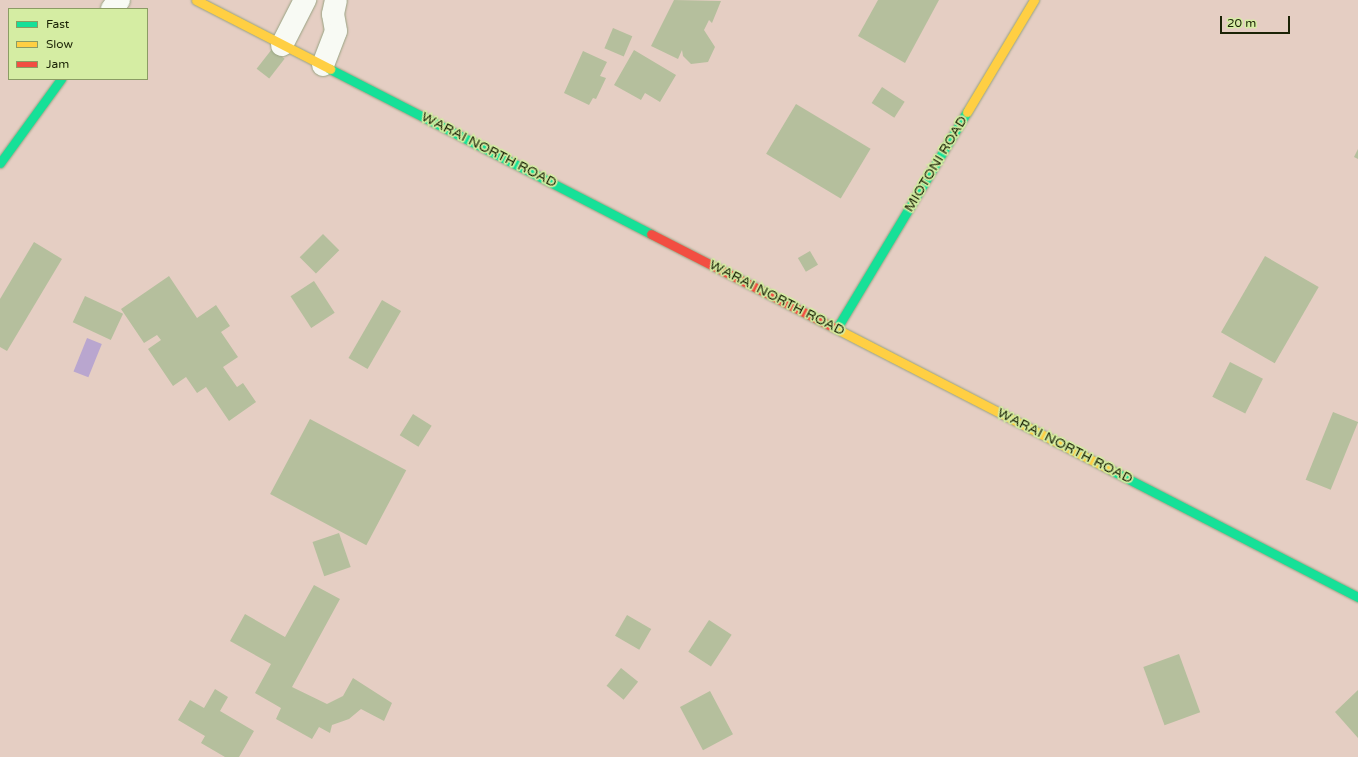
<!DOCTYPE html>
<style>
body{margin:0}
#map{position:relative;width:1358px;height:757px;overflow:hidden;background:#cfdcb4;font-family:"Varela Round",sans-serif}
div>[style]{position:absolute}
.green>*{inset:0;background:#e5cec3}
.water>*{inset:0;background:#b9a6cf;transform-origin:0 0}
.building>*{inset:0;background:#b5bf9d;transform-origin:0 0}
.roads{filter:drop-shadow(0 0 1px #98a282) drop-shadow(0 0 1px #98a282)}
.street>*{height:22px;margin:-11px;padding:0 11px;transform-origin:11px;border-radius:11px;background:#f8faf4}
.fast>*{height:9px;margin:-4.5px;padding:0 4.5px;transform-origin:4.5px;border-radius:4.5px;background:#16e098}
.slow>*{height:9px;margin:-4.5px;padding:0 4.5px;transform-origin:4.5px;border-radius:4.5px;background:#ffcf43}
.jam>*{height:9px;margin:-4.5px;padding:0 4.5px;transform-origin:4.5px;border-radius:4.5px;background:#f24e42}
span{translate:-50% -50%;white-space:nowrap;text-align:center;line-height:1.15;-webkit-text-stroke:3.5px #d5eda3;paint-order:stroke}
.street-label{font-size:14px;color:#1b2306}
.legend{position:absolute;left:8px;top:8px;width:140px;height:72px;box-sizing:border-box;background:#d5eda3;border:1px solid #8b9c64;margin:0;padding:5px 7px;list-style:none;font-size:12px;color:#1b2306}
.legend li{display:flex;align-items:center;gap:8px;height:20px}
.legend b{width:20px;border:1px solid #8b9c64}
.scale{position:absolute;left:1220px;top:16px;width:70px;height:18px;box-sizing:border-box;border:2px solid #1b2306;border-top:0;padding-left:5px;font-size:12px;line-height:14px;white-space:nowrap;color:#1b2306;-webkit-text-stroke:3px #d5eda3;paint-order:stroke}
</style>
<div id="map">
<div class="green">
<i style="clip-path:polygon(evenodd,0 0,1358px 0,1358px 757px,0 757px,0 0,9px 9px,147px 9px,147px 79px,9px 79px,9px 9px)"></i>
</div>
<div class="water">
<i style="left:87px;top:338px;width:16px;height:36px;rotate:22deg"></i>
</div>
<div class="building">
<i style="clip-path:polygon(674px 0,721px 1px,712px 23px,709px 20px,704px 30px,715px 47px,708px 62px,691px 64px,683px 56px,682px 50px,678px 59px,651px 46px)"></i>
<i style="clip-path:polygon(878px 0,939px 0,905px 63px,858px 36px)"></i>
<i style="left:613px;top:28px;width:21px;height:22px;rotate:23deg"></i>
<i style="left:272px;top:49px;width:16px;height:25px;rotate:38deg"></i>
<i style="clip-path:polygon(634px 50px,676px 75px,660px 102px,645px 93px,641px 100px,614px 85px)"></i>
<i style="clip-path:polygon(583px 51px,607px 62px,600px 76px,606px 78px,596px 99px,593px 98px,589px 105px,564px 93px)"></i>
<i style="left:882px;top:87px;width:27px;height:19px;rotate:33deg"></i>
<i style="left:796px;top:104px;width:87px;height:58px;rotate:31deg"></i>
<i style="clip-path:polygon(1358px 149px,1358px 159px,1354px 157px)"></i>
<i style="left:323px;top:234px;width:23px;height:33px;rotate:45deg"></i>
<i style="clip-path:polygon(34px 242px,62px 259px,7px 351px,0 347px,0 299px)"></i>
<i style="left:810px;top:251px;width:16px;height:14px;rotate:60deg"></i>
<i style="left:1265px;top:256px;width:62px;height:88px;rotate:30deg"></i>
<i style="clip-path:polygon(169px 276px,197px 318px,216px 305px,230px 326px,221px 332px,238px 357px,223px 367px,237px 387px,243px 383px,256px 402px,229px 421px,206px 387px,197px 393px,186px 377px,173px 386px,148px 349px,161px 340px,157px 335px,144px 343px,121px 309px)"></i>
<i style="left:314px;top:281px;width:38px;height:28px;rotate:57deg"></i>
<i style="left:85px;top:296px;width:42px;height:29px;rotate:25deg"></i>
<i style="left:382px;top:300px;width:22px;height:67px;rotate:30deg"></i>
<i style="left:1230px;top:362px;width:37px;height:39px;rotate:27deg"></i>
<i style="left:1333px;top:412px;width:27px;height:73px;rotate:22deg"></i>
<i style="left:413px;top:414px;width:22px;height:25px;rotate:32deg"></i>
<i style="left:310px;top:419px;width:109px;height:85px;rotate:28deg"></i>
<i style="left:339px;top:533px;width:36px;height:28px;rotate:71deg"></i>
<i style="clip-path:polygon(314px 585px,340px 599px,292px 687px,327px 704px,343px 696px,353px 678px,392px 703px,384px 721px,361px 709px,349px 719px,332px 725px,330px 733px,319px 727px,312px 739px,276px 719px,281px 708px,255px 693px,271px 664px,230px 641px,245px 614px,285px 637px)"></i>
<i style="left:627px;top:615px;width:28px;height:24px;rotate:30deg"></i>
<i style="left:709px;top:620px;width:27px;height:38px;rotate:33deg"></i>
<i style="left:1179px;top:654px;width:62px;height:38px;rotate:70deg"></i>
<i style="left:621px;top:668px;width:22px;height:23px;rotate:39deg"></i>
<i style="clip-path:polygon(215px 689px,228px 697px,220px 711px,254px 731px,239px 757px,225px 757px,201px 743px,205px 736px,178px 720px,190px 700px,204px 708px)"></i>
<i style="clip-path:polygon(1358px 690px,1358px 738px,1335px 712px)"></i>
<i style="left:710px;top:691px;width:49px;height:34px;rotate:62deg"></i>
</div>
<div class="roads">
<div class="street">
<i style="left:112px;top:9px;width:11px;rotate:-52deg"></i>
<i style="left:282px;top:45px;width:51px;rotate:-62.9deg"></i>
<i style="left:323px;top:65px;width:36px;rotate:-69deg"></i>
<i style="left:336px;top:31px;width:17px;rotate:-100deg"></i>
<i style="left:333px;top:14px;width:14px;rotate:-78deg"></i>
</div>
<div class="fast">
<i style="left:330px;top:69px;width:361px;rotate:27.2deg"></i>
<i style="left:0;top:163px;width:104px;rotate:-54deg"></i>
<i style="left:837px;top:328px;width:252px;rotate:-59deg"></i>
<i style="left:1111px;top:470px;width:278px;rotate:27.2deg"></i>
</div>
<div class="slow">
<i style="left:196px;top:0;width:151px;rotate:27.2deg"></i>
<i style="left:967px;top:112px;width:131px;rotate:-59.1deg"></i>
<i style="left:833px;top:327px;width:313px;rotate:27.2deg"></i>
</div>
<div class="jam">
<i style="left:651px;top:234px;width:204px;rotate:27.1deg"></i>
</div>
</div>
<div class="street-label">
<span style="left:489px;top:150px;rotate:27deg">WARAI NORTH ROAD</span>
<span style="left:936px;top:164px;rotate:-59deg">MIOTONI ROAD</span>
<span style="left:777px;top:298px;rotate:27deg">WARAI NORTH ROAD</span>
<span style="left:1065px;top:446px;rotate:27deg">WARAI NORTH ROAD</span>
</div>
<ul class="legend">
<li><b style="height:5px;background:#16e098"></b>Fast</li>
<li><b style="height:5px;background:#ffcf43"></b>Slow</li>
<li><b style="height:5px;background:#f24e42"></b>Jam</li>
</ul>
<div class="scale">20 m</div>
</div>
